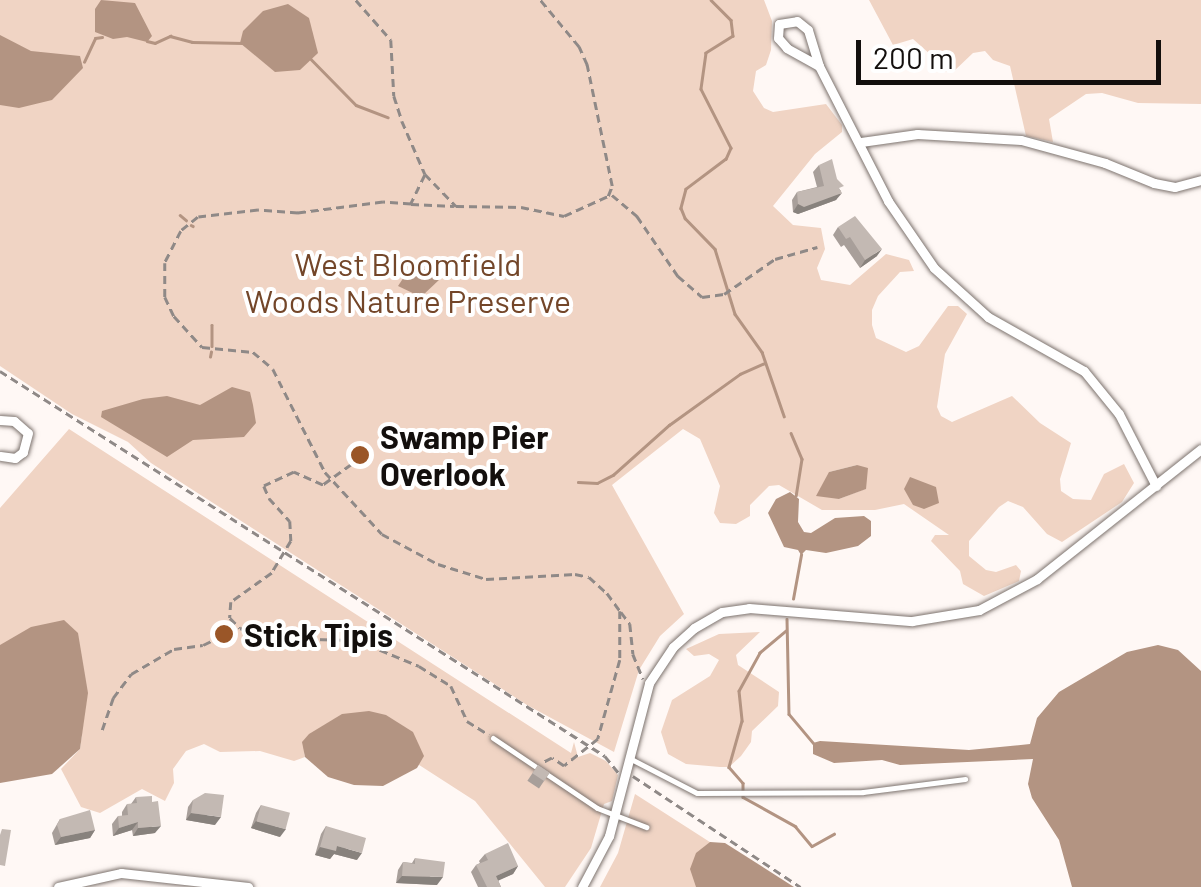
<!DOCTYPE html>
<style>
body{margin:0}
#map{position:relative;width:1201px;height:887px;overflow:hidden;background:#fff8f5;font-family:Barlow,sans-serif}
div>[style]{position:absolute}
.green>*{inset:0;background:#f0d4c4}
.water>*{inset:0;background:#b39482}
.stream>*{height:2.5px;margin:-1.25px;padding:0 1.25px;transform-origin:1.25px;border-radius:1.25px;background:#b39482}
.path>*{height:2.5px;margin-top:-1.25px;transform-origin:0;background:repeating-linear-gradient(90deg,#8f8987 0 8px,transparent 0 13px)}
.roads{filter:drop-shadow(0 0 2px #7d736e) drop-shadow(0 0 2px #7d736e)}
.lane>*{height:5px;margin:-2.5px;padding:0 2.5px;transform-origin:2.5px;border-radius:2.5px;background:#fff}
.street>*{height:9px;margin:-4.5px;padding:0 4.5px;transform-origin:4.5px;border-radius:4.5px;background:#fff}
.wall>*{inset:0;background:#a89f9a;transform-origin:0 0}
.shaded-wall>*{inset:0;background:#88827d}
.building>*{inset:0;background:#c3b9b3;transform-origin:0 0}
.dots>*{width:28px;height:28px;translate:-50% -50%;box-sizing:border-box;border:5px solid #fff;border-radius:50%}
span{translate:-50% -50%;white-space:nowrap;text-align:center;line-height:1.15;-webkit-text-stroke:8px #fff;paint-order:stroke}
.park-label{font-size:32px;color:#734629}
.poi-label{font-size:32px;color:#130f0d;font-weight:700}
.left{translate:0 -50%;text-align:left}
.scale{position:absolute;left:856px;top:40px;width:305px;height:45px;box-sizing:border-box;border:5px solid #130f0d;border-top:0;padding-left:12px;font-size:30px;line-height:35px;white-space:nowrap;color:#130f0d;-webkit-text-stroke:8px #fff;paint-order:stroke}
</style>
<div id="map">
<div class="green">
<i style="clip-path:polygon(evenodd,0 0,764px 0,772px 21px,771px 50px,766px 65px,756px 71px,753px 91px,764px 108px,773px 112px,826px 104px,842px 125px,842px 132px,815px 154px,773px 206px,793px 225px,821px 228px,825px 249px,817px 268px,821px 280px,850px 285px,886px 254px,909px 260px,914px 271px,900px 272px,878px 296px,872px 310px,872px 325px,876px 338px,906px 352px,919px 346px,948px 306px,958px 306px,967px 314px,945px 354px,937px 407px,941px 416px,952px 422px,1012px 396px,1040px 423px,1071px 443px,1060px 479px,1061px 491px,1073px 499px,1091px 500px,1104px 474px,1124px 464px,1134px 483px,1122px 502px,1062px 542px,1047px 534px,1023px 507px,1008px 501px,999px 507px,969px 541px,969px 556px,986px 570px,996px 572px,1016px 565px,1021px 571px,1019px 581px,984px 596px,963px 584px,960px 571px,931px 541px,935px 535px,949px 535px,904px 504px,875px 510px,822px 510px,779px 485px,769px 486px,750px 505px,750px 516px,736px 524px,720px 523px,714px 513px,720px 486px,700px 439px,683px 429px,612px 485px,684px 614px,660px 636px,639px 670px,614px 752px,527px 705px,151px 463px,128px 442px,72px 414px,0 366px,0 0,857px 465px,865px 489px,839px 499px,829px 472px,857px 465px)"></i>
<i style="clip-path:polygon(869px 0,1201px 0,1201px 104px,1138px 103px,1102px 93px,1086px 94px,1049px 119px,1053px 142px,1026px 136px,1010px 66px,993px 60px,985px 51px,973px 53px,953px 72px,943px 72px,940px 63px,913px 39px,893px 45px)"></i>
<i style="clip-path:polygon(69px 429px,571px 753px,574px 742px,578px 757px,590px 753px,606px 761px,618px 775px,612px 801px,604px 804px,591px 848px,565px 887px,545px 887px,475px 801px,399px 752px,304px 752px,305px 757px,294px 761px,260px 751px,220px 752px,204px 744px,186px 751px,173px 769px,174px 783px,165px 801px,142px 789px,100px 813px,81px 807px,61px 769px,80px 749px,82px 734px,0 714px,0 508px)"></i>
<i style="clip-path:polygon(760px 632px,736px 655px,738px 665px,779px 692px,778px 706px,752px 731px,751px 742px,741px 756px,729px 767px,720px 767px,686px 764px,668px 754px,661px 732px,672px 700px,710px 676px,719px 660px,709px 654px,694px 656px,686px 649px,719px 634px)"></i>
<i style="clip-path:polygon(635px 794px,780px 887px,600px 887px,618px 853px)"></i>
</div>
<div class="water">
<i style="clip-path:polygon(101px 0,135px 3px,152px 36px,147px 42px,127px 37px,113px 39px,95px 32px,95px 9px)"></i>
<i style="clip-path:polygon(288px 4px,309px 18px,318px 53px,300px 70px,275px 72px,240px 43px,243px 31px,263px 11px)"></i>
<i style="clip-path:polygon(0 35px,31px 51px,80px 56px,83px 68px,52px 100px,19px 108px,0 105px)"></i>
<i style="clip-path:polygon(428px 268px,439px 273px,440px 279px,421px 297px,398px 286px,404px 277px)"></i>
<i style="clip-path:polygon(232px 387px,250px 392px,253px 405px,256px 423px,244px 437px,193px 440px,167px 457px,101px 417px,102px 411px,143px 399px,167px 396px,200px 405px)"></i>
<i style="clip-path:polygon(857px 465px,868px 468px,866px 489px,839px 499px,816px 496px,829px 472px)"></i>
<i style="clip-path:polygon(910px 477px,936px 487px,939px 503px,924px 509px,913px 505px,904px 489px)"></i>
<i style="clip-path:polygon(790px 492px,799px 499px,798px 522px,804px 532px,811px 533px,835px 518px,864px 516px,871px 521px,871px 536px,858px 546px,826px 553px,806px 550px,801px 555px,798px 550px,784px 547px,768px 513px,776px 499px)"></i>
<i style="clip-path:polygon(64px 620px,78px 633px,88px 693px,80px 749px,52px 774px,0 783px,0 645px,31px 627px)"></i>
<i style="clip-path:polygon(1158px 645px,1178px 650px,1201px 671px,1201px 887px,1072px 887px,1059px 840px,1032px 798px,1028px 784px,1033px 759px,900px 765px,882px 760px,834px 763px,813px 754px,813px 743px,820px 741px,969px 750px,1030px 744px,1037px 718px,1059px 692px,1127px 652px)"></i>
<i style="clip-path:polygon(369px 711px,386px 715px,413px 732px,424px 756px,417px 768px,383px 786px,354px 785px,328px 777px,305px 757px,302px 742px,309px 734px,342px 714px)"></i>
<i style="clip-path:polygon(710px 842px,725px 843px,794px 887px,696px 887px,690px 869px,696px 853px)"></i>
</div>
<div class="stream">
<i style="left:711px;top:0;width:28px;rotate:45deg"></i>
<i style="left:731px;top:20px;width:16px;rotate:83deg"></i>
<i style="left:733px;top:36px;width:32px;rotate:148deg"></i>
<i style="left:706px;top:53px;width:36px;rotate:98deg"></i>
<i style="left:701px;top:89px;width:66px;rotate:63deg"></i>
<i style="left:731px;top:148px;width:12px;rotate:114deg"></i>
<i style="left:726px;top:159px;width:50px;rotate:143.1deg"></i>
<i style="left:686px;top:189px;width:20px;rotate:105deg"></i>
<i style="left:681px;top:208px;width:11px;rotate:68deg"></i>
<i style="left:685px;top:218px;width:43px;rotate:45.9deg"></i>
<i style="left:715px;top:249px;width:68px;rotate:72.9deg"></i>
<i style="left:735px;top:314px;width:47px;rotate:54.6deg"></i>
<i style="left:762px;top:352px;width:68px;rotate:71deg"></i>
<i style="left:147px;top:41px;width:8px;rotate:14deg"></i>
<i style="left:155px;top:43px;width:17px;rotate:-25deg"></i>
<i style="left:170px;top:36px;width:23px;rotate:15deg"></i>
<i style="left:192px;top:42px;width:51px;rotate:1.1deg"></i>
<i style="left:311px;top:59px;width:64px;rotate:45.6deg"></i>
<i style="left:356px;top:105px;width:34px;rotate:21deg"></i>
<i style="left:84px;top:62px;width:26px;rotate:-65deg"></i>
<i style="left:95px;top:38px;width:7px;rotate:-8deg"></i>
<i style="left:180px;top:215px;width:8px;rotate:40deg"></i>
<i style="left:191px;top:225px;width:2px;rotate:27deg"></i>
<i style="left:212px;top:325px;width:21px;rotate:90deg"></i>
<i style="left:210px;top:357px;width:5px;rotate:-79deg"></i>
<i style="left:791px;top:433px;width:28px;rotate:67deg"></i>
<i style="left:802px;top:459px;width:37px;rotate:99deg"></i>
<i style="left:578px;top:482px;width:19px;rotate:3deg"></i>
<i style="left:597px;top:483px;width:18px;rotate:-27deg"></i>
<i style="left:613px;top:475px;width:75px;rotate:-41.8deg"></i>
<i style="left:669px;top:425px;width:87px;rotate:-35.7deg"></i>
<i style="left:740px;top:374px;width:27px;rotate:-24deg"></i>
<i style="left:793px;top:599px;width:45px;rotate:-79.7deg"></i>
<i style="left:787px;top:619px;width:95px;rotate:88.8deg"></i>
<i style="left:789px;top:714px;width:38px;rotate:50deg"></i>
<i style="left:786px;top:631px;width:34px;rotate:140deg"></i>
<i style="left:760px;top:653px;width:43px;rotate:118.9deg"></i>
<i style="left:739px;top:691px;width:30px;rotate:84deg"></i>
<i style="left:742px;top:721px;width:48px;rotate:105.8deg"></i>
<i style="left:729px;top:767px;width:21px;rotate:49deg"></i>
<i style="left:743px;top:783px;width:14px;rotate:90deg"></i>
<i style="left:743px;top:797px;width:60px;rotate:29.1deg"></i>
<i style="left:795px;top:826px;width:26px;rotate:50deg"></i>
<i style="left:812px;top:846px;width:25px;rotate:-29deg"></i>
</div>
<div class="path">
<i style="left:356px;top:0;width:53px;rotate:48.8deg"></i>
<i style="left:391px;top:40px;width:56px;rotate:86.9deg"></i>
<i style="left:394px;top:96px;width:26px;rotate:72deg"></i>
<i style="left:402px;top:121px;width:58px;rotate:66.5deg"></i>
<i style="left:425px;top:174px;width:45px;rotate:45.9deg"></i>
<i style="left:456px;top:206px;width:65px;rotate:0.9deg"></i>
<i style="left:521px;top:207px;width:44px;rotate:11.8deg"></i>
<i style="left:564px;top:216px;width:48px;rotate:-24.4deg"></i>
<i style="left:608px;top:196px;width:11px;rotate:-68deg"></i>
<i style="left:612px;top:186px;width:124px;rotate:-101.7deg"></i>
<i style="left:587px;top:65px;width:20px;rotate:-114deg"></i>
<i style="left:579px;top:47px;width:61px;rotate:-129.7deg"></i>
<i style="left:425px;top:175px;width:32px;rotate:116deg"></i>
<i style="left:411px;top:204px;width:43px;rotate:2.7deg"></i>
<i style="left:612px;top:195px;width:33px;rotate:40deg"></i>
<i style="left:637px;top:216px;width:73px;rotate:55.7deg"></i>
<i style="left:678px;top:276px;width:32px;rotate:41deg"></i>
<i style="left:702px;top:297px;width:22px;rotate:-8deg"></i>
<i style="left:724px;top:294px;width:62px;rotate:-34.5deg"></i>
<i style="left:775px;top:259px;width:44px;rotate:-15.9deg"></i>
<i style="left:411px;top:204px;width:28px;rotate:-176deg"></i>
<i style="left:383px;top:202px;width:86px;rotate:172.6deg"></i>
<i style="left:298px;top:213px;width:40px;rotate:-175.7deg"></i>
<i style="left:258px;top:210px;width:60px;rotate:173.3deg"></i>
<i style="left:198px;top:217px;width:22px;rotate:141deg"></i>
<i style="left:181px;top:231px;width:36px;rotate:117deg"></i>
<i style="left:165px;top:263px;width:34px;rotate:90deg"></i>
<i style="left:165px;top:297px;width:21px;rotate:65deg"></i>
<i style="left:174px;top:316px;width:42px;rotate:47.9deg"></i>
<i style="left:202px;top:347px;width:51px;rotate:5.6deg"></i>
<i style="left:253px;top:352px;width:26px;rotate:40deg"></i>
<i style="left:273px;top:369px;width:115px;rotate:63.2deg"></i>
<i style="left:325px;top:472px;width:84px;rotate:47.4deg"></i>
<i style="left:382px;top:534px;width:64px;rotate:28.2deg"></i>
<i style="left:438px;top:564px;width:50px;rotate:17.4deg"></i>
<i style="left:486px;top:579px;width:89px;rotate:-3.2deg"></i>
<i style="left:575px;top:574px;width:14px;rotate:12deg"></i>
<i style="left:589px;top:577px;width:24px;rotate:42deg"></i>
<i style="left:607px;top:593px;width:22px;rotate:54deg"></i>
<i style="left:620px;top:611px;width:49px;rotate:90deg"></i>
<i style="left:620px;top:660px;width:82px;rotate:105.6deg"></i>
<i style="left:598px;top:739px;width:43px;rotate:141.5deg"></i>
<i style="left:564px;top:766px;width:14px;rotate:-146deg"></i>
<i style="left:552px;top:758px;width:9px;rotate:153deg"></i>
<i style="left:0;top:371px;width:717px;rotate:32.47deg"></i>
<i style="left:605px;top:756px;width:21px;rotate:51deg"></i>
<i style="left:362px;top:457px;width:48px;rotate:144.3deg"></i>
<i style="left:323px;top:485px;width:32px;rotate:-156deg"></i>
<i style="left:294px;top:472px;width:33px;rotate:155deg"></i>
<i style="left:264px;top:486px;width:13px;rotate:67deg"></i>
<i style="left:269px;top:498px;width:31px;rotate:48deg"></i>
<i style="left:290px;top:521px;width:20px;rotate:87deg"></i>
<i style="left:291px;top:541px;width:37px;rotate:121deg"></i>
<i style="left:272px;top:573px;width:50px;rotate:144.7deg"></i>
<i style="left:231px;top:602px;width:16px;rotate:94deg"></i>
<i style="left:230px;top:618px;width:14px;rotate:45deg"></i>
<i style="left:240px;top:628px;width:30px;rotate:20deg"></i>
<i style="left:268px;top:638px;width:88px;rotate:1.3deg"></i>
<i style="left:356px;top:640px;width:68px;rotate:22.4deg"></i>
<i style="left:419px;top:666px;width:38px;rotate:32deg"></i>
<i style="left:451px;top:686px;width:38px;rotate:65deg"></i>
<i style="left:467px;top:721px;width:26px;rotate:32deg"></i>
<i style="left:621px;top:612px;width:15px;rotate:53deg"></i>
<i style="left:630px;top:624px;width:30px;rotate:84deg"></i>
<i style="left:633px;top:654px;width:27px;rotate:68deg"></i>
<i style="left:102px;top:730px;width:34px;rotate:-71deg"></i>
<i style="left:113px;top:698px;width:30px;rotate:-53deg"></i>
<i style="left:131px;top:674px;width:50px;rotate:-30.2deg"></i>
<i style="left:174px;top:649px;width:29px;rotate:-8deg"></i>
<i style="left:203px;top:645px;width:39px;rotate:-26deg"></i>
<i style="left:633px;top:776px;width:201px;rotate:33.5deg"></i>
</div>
<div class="roads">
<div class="lane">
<i style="left:493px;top:738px;width:125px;rotate:33.9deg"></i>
<i style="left:597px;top:808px;width:53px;rotate:21.2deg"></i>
<i style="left:631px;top:759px;width:74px;rotate:27.3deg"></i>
<i style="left:697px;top:793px;width:166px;rotate:-0.3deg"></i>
<i style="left:863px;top:792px;width:103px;rotate:-7.3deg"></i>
</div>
<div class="street">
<i style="left:819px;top:66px;width:37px;rotate:-151deg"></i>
<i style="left:787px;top:48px;width:13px;rotate:-132deg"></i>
<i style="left:778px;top:38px;width:14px;rotate:-86deg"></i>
<i style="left:779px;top:24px;width:18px;rotate:-9deg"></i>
<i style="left:797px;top:21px;width:14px;rotate:39deg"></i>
<i style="left:808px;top:30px;width:38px;rotate:73deg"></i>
<i style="left:819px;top:66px;width:152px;rotate:62.9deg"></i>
<i style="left:888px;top:201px;width:81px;rotate:55.5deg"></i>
<i style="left:934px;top:268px;width:73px;rotate:42.2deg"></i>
<i style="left:988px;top:317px;width:110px;rotate:29.4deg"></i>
<i style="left:1084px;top:371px;width:55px;rotate:50.9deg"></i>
<i style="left:1119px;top:414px;width:81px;rotate:62.8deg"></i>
<i style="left:861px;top:142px;width:57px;rotate:-8.1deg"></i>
<i style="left:917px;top:134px;width:104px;rotate:3.3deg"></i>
<i style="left:1021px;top:140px;width:87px;rotate:15.3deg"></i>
<i style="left:1105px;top:163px;width:53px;rotate:22.2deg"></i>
<i style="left:1154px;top:183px;width:21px;rotate:11deg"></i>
<i style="left:1175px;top:187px;width:27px;rotate:-15deg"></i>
<i style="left:0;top:420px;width:14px;rotate:4deg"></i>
<i style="left:14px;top:421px;width:18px;rotate:41deg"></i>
<i style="left:28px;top:433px;width:20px;rotate:105deg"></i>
<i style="left:23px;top:452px;width:10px;rotate:143deg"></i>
<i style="left:15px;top:458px;width:15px;rotate:-172deg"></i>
<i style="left:58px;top:887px;width:65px;rotate:-12.5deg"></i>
<i style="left:121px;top:873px;width:128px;rotate:6.3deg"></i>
<i style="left:582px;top:887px;width:58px;rotate:-62.1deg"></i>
<i style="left:609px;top:836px;width:158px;rotate:-75.3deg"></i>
<i style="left:649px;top:683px;width:43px;rotate:-56.3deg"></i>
<i style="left:673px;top:647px;width:28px;rotate:-42deg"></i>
<i style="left:694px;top:628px;width:32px;rotate:-30deg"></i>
<i style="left:722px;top:612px;width:27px;rotate:-8deg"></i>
<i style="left:749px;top:608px;width:164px;rotate:4.6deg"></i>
<i style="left:912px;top:621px;width:68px;rotate:-9.3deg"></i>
<i style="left:979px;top:610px;width:66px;rotate:-28.1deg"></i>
<i style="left:1037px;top:579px;width:209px;rotate:-38.4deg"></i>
</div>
</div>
<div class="wall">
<i style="clip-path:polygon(819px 165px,841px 191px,836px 200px,798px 214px,793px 212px,792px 200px,797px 192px,817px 187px,813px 172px)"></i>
<i style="clip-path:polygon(838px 227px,877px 256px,860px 268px,844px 245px,841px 247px,833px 235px)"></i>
<i style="left:538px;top:765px;width:14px;height:19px;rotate:34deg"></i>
<i style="clip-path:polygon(136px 797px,155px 833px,133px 836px,132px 830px,113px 836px,112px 824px,118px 816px,122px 816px,122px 812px,127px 804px,131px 804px)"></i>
<i style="clip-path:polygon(193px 800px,215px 825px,186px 820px,188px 807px)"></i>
<i style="clip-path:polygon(261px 805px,280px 837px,251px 828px,256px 813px)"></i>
<i style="clip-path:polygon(60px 819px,95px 830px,90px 838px,55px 845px,52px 833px)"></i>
<i style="clip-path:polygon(326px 826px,357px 860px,334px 854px,330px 859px,315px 855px,321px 834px)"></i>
<i style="clip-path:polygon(485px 854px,518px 866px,513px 874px,498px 880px,501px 887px,478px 887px,471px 872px,476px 865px,480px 863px,479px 861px)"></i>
<i style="clip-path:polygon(415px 858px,437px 885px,396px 883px,398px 870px,403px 862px,412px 863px)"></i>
</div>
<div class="shaded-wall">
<i style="clip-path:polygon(842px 193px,836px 200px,798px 214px,793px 212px,798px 204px)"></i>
<i style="clip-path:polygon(882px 249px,877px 256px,860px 268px,865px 260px)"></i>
<i style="clip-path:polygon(191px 813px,221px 817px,215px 825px,186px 820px)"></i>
<i style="clip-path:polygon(256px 821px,286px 829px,280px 837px,251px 828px)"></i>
<i style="clip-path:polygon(138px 822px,132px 830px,113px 836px,119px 828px)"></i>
<i style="clip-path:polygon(161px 826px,155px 833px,133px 836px,138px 828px)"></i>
<i style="clip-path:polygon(95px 830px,90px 838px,55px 845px,61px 837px)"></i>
<i style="clip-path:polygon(337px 846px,362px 853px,357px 860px,334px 854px,330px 859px,315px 855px,320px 847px)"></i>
<i style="clip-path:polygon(518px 866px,513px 874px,491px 884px,496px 876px)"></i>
<i style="clip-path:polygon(402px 876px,443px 877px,437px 885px,396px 883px)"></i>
</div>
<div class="building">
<i style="clip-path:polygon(832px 159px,837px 179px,844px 186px,839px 188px,842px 193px,804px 207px,798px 204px,797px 192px,824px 186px,819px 165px)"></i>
<i style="clip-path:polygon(855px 216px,882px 249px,865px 260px,850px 237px,846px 239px,838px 227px)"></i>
<i style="left:538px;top:765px;width:14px;height:10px;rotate:34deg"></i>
<i style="clip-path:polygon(205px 793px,224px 795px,221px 817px,191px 813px,193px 800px)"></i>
<i style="clip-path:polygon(152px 796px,152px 802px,158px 801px,161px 826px,138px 828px,138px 822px,119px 828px,118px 816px,128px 815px,127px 804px,137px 803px,136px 797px)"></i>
<i style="left:261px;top:805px;width:30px;height:17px;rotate:15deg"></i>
<i style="clip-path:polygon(90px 810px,95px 830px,61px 837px,57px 825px,60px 819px)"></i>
<i style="clip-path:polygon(326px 826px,366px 838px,362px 853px,337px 846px,336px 851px,320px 847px)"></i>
<i style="clip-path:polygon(2px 829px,11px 830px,5px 866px,0 865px,0 835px)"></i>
<i style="clip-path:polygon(508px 843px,518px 866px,496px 876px,501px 887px,487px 887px,476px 865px,488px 860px,485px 854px)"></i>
<i style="clip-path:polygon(415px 858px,445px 862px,443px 877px,402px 876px,403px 862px,415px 864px)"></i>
</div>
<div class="dots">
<i style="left:360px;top:455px;background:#9a5628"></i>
<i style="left:224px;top:634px;background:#9a5628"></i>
</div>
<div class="park-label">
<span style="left:408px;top:282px">West Bloomfield<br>Woods Nature Preserve</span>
</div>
<div class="poi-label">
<span class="left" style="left:380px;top:455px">Swamp Pier<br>Overlook</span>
<span class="left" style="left:244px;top:634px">Stick Tipis</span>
</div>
<div class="scale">200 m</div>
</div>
